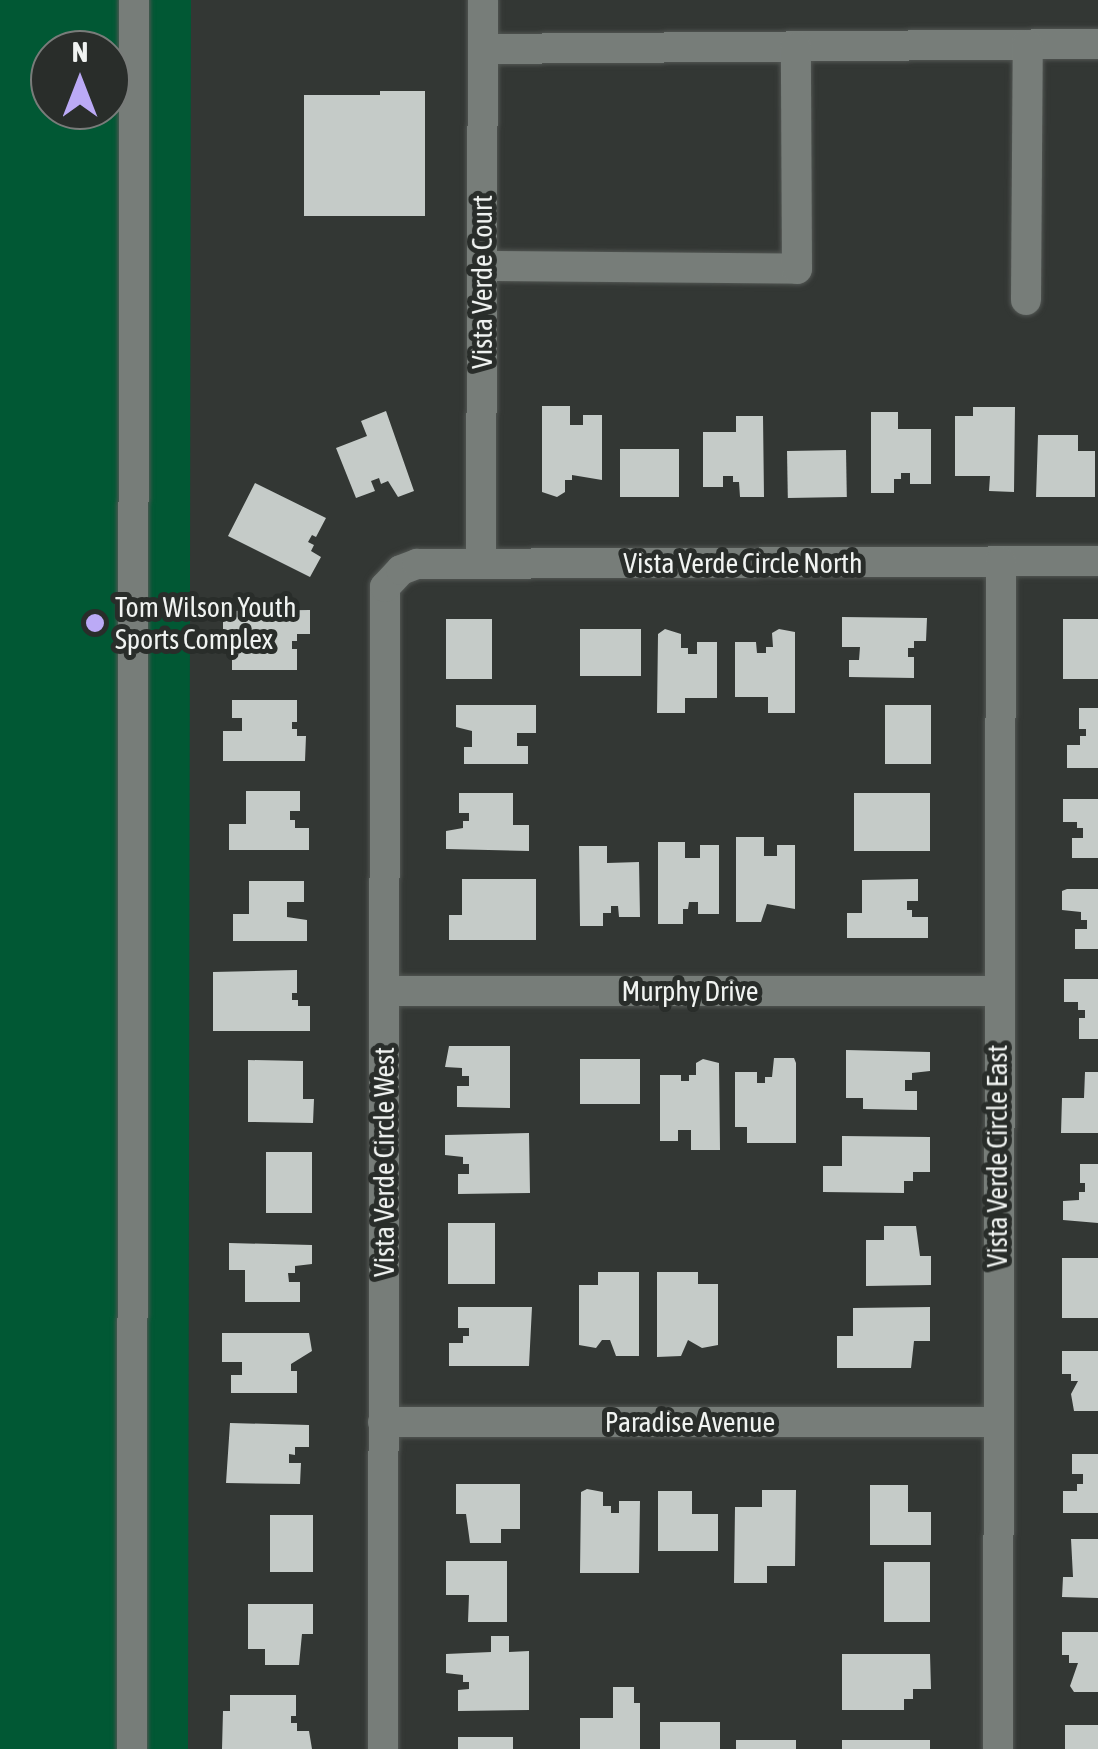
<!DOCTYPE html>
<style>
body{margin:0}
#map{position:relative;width:1098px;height:1749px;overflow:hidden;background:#333734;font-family:"Asap Condensed",sans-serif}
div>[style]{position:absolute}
.green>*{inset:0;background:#015834}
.building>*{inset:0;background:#c5cbc8;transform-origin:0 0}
.roads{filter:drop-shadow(0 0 2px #525653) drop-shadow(0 0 2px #525653)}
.minor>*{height:30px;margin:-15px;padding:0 15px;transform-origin:15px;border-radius:15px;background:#777d79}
.dots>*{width:28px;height:28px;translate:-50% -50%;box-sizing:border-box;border:5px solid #292d2a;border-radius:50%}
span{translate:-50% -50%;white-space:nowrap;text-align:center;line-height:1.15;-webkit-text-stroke:10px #292d2a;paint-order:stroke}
.street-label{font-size:28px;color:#f0f3f1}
.poi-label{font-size:28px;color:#f0f3f1}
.left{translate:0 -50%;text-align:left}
.north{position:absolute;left:30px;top:30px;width:100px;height:100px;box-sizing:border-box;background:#292d2a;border:2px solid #797c7a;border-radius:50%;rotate:0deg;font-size:28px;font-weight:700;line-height:40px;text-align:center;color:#f0f3f1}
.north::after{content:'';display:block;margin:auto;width:35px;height:45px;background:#bbaaf6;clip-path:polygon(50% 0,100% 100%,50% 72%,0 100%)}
</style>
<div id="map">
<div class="green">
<i style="clip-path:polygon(evenodd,0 0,191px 0,188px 1749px,0 1749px,0 0,50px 50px,110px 50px,110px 110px,50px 110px,50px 50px)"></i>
</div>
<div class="building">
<i style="clip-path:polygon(380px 91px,425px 91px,425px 216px,304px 216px,304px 95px,380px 95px)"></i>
<i style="clip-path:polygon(542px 406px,570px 406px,570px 425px,583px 425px,583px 415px,602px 415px,602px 480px,572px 475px,572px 480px,565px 480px,565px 492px,557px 497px,542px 492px)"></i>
<i style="clip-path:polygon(973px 407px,1015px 407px,1014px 492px,989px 491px,990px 476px,955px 476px,955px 416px,973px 416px)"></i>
<i style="clip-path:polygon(386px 411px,414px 491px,398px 497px,388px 481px,381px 484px,379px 478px,371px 481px,375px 491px,356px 498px,336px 448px,367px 436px,361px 421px)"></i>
<i style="clip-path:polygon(871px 412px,898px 412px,898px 429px,931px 429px,931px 484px,910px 484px,910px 473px,901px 473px,901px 479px,894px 479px,894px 493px,871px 493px)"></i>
<i style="clip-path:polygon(736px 416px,763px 416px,764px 497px,740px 497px,739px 482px,733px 482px,733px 476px,723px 476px,723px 487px,703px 487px,703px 432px,736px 432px)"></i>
<i style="clip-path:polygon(1038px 435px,1078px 435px,1078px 451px,1095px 451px,1095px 497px,1036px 497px)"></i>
<i style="left:620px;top:449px;width:59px;height:48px"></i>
<i style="left:846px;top:450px;width:47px;height:59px;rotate:89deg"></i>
<i style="clip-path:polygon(255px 483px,326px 518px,316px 537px,312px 535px,308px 542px,314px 545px,311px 551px,321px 557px,310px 577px,228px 536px)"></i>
<i style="clip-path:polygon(310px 610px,310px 634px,297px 634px,297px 641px,292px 641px,292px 649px,297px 649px,297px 670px,232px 670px,232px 652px,243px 652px,243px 640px,223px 640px,223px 611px)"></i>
<i style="clip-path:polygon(842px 617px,927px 618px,926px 641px,914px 641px,914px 648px,908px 648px,908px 657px,914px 657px,914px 678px,849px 677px,849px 660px,859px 660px,860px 647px,842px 647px)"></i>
<i style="left:446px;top:619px;width:46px;height:60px"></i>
<i style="left:1063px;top:619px;width:35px;height:60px"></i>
<i style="left:580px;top:629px;width:61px;height:47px"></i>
<i style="clip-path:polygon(665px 629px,681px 634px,681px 648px,688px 648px,688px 654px,697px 654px,697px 642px,717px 642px,717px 698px,685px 698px,685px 713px,657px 713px,658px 634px)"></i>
<i style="clip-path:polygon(779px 629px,795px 632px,795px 713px,768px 713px,768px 697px,735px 697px,735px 642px,756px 642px,757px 653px,766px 653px,766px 647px,773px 647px,772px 633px)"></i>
<i style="clip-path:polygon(232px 700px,297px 700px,297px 722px,292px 722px,292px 729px,297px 729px,297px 736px,306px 736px,305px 761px,223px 761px,223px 731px,242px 731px,242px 718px,232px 718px)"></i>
<i style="clip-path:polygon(456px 705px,536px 705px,536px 733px,517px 733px,517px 746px,528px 746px,528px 764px,464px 764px,464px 747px,472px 747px,472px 731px,456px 727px)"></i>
<i style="left:885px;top:705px;width:46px;height:59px"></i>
<i style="clip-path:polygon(1079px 708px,1098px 708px,1098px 768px,1067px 768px,1067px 745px,1080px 745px,1080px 736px,1086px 736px,1086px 729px,1079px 729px)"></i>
<i style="clip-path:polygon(246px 791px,300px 791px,300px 811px,290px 811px,290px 820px,295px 820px,295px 828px,309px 828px,309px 850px,229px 850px,229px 824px,246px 824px)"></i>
<i style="clip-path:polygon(459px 793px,513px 793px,513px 825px,529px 825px,529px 851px,446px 849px,446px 831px,463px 828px,463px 821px,469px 821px,469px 813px,459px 813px)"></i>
<i style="left:854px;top:793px;width:76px;height:58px"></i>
<i style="clip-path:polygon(1063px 799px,1098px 799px,1098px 858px,1072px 858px,1072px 838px,1083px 838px,1083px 828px,1077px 828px,1077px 822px,1063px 822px)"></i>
<i style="clip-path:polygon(736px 837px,764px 837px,764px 856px,777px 856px,777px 845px,795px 845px,795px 909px,767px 904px,761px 922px,736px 922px)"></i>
<i style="clip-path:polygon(658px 842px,685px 842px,685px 858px,700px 858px,700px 845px,719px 845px,719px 914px,698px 914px,698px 902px,689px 902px,688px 909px,683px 909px,683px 924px,658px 924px)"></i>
<i style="clip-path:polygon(579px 846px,607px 846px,607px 863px,639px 862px,640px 917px,619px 917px,618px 906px,611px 906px,611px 913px,603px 913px,603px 926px,580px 926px)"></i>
<i style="clip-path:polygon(462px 879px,536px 879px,536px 940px,449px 940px,449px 915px,462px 915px)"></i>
<i style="clip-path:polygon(918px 879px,918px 901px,907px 901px,907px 910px,912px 910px,912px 917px,928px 917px,928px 938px,847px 938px,847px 913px,862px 913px,862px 880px)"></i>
<i style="clip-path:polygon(249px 881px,304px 881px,304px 902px,287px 902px,287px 917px,307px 920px,307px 941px,233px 941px,233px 914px,249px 914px)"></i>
<i style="clip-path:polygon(1067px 889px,1098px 889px,1098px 949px,1075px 949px,1075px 929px,1087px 929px,1087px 920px,1081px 920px,1081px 912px,1062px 910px,1062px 891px)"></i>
<i style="clip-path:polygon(297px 970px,297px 993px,292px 993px,292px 1000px,298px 1000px,298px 1006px,310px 1006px,310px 1031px,213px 1031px,213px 972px)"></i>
<i style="clip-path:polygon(1064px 979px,1098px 979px,1098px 1039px,1079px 1039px,1079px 1018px,1085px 1018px,1085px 1010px,1078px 1010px,1078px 1002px,1064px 1002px)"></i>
<i style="clip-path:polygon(449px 1046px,510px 1046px,510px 1108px,457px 1107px,457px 1086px,469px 1086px,469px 1076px,462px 1076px,462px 1068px,445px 1067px)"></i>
<i style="clip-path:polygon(846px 1050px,930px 1052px,930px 1071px,912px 1073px,912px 1080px,905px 1080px,905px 1091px,917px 1091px,917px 1110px,863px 1109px,863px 1098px,846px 1098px)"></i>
<i style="clip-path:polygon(774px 1058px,794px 1058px,796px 1063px,796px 1143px,747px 1143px,747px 1127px,735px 1127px,735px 1072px,757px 1072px,757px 1083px,765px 1083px,765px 1077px,772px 1077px)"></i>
<i style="left:580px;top:1059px;width:60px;height:45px"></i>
<i style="clip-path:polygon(703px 1059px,719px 1063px,720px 1150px,691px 1150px,691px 1130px,678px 1130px,678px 1141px,660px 1141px,660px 1075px,681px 1075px,681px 1081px,689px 1081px,689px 1075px,696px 1075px,696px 1063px)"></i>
<i style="clip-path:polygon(248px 1060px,303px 1061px,303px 1099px,314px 1099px,313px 1123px,248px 1122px)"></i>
<i style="clip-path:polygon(1085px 1072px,1098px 1072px,1098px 1133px,1061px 1133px,1062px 1098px,1084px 1098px)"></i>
<i style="clip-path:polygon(529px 1133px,530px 1193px,458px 1194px,458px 1174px,469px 1174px,469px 1164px,463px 1164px,463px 1157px,445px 1155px,445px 1135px)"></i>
<i style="clip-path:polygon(842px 1136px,930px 1137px,930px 1172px,913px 1172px,913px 1181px,904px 1181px,904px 1193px,823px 1192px,823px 1166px,842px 1166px)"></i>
<i style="left:266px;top:1152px;width:46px;height:61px"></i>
<i style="clip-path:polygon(1080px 1164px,1098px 1164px,1098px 1223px,1063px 1220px,1063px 1201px,1079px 1200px,1079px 1192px,1085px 1192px,1085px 1183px,1080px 1183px)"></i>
<i style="left:448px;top:1223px;width:47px;height:61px"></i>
<i style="clip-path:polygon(884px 1226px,916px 1226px,920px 1256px,931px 1256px,931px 1285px,866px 1286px,866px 1240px,884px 1240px)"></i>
<i style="clip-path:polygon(229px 1243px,312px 1245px,312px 1264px,295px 1266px,295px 1273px,288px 1273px,289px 1282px,300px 1282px,300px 1302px,245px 1302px,245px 1270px,229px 1270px)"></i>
<i style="left:1062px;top:1258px;width:36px;height:60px"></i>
<i style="clip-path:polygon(598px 1272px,639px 1272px,639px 1356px,616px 1356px,610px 1340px,602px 1340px,596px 1348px,579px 1345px,579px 1285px,598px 1285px)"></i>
<i style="clip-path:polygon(657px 1272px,698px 1272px,698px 1284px,718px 1284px,718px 1345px,702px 1348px,688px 1340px,681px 1356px,657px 1357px)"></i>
<i style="clip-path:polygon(458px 1307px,532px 1307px,529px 1366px,449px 1366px,449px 1343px,463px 1343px,463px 1336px,469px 1336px,469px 1328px,458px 1328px)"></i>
<i style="clip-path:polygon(930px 1307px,930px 1341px,914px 1341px,911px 1368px,837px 1368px,837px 1336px,853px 1336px,853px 1308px)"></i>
<i style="clip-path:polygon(222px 1333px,309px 1333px,312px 1351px,291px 1364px,291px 1371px,297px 1371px,297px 1393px,231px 1393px,231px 1375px,242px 1375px,242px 1362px,222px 1362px)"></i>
<i style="clip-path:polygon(1062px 1351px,1098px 1351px,1098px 1411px,1074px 1411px,1071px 1394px,1078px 1381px,1071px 1381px,1071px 1374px,1062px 1374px)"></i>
<i style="clip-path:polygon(230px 1423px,309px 1425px,309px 1447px,295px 1447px,295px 1455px,289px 1454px,289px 1463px,301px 1463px,300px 1484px,226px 1483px)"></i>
<i style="clip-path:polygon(1072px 1454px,1098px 1454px,1098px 1513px,1063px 1513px,1063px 1491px,1077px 1491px,1077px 1484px,1083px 1484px,1083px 1474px,1072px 1474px)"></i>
<i style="clip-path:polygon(456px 1484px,520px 1484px,520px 1529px,501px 1529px,501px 1543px,470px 1543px,466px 1514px,456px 1514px)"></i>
<i style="clip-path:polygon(870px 1485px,908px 1485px,908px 1512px,931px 1512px,931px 1545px,870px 1545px)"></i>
<i style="clip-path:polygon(587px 1489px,603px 1492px,603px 1506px,611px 1506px,611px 1513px,619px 1513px,619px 1501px,640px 1501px,639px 1573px,580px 1573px,581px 1492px)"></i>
<i style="clip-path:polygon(762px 1490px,796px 1490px,795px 1566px,767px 1566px,767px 1583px,734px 1583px,735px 1507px,762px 1507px)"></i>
<i style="clip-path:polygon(658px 1491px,692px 1491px,692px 1514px,718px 1514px,718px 1551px,658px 1551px)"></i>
<i style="left:270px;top:1515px;width:43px;height:57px"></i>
<i style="clip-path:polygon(1071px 1539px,1098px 1539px,1098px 1598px,1062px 1597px,1063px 1577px,1073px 1577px)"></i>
<i style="clip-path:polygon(446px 1561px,507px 1561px,507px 1622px,468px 1622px,469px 1595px,446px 1595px)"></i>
<i style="left:884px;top:1562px;width:46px;height:60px"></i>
<i style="clip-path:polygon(248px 1604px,313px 1604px,313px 1634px,302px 1634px,299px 1665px,265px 1665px,265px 1649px,248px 1649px)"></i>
<i style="clip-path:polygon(1062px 1632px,1098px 1632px,1098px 1692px,1074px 1692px,1070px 1686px,1078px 1663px,1069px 1663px,1069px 1655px,1062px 1655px)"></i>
<i style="clip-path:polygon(491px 1636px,509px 1636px,509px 1652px,529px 1651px,529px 1710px,458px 1711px,458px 1690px,469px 1689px,469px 1682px,463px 1682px,463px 1675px,446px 1673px,446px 1654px,491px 1652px)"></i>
<i style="clip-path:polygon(842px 1654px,930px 1654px,931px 1689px,913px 1689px,913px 1699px,904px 1699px,904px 1710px,842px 1710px)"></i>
<i style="clip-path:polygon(613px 1687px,634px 1687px,634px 1703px,640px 1703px,640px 1749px,580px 1749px,580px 1718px,613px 1718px)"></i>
<i style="clip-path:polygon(230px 1695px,296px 1695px,296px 1716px,291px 1716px,291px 1723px,297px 1723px,297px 1731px,309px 1731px,312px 1749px,222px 1749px,223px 1711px,230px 1711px)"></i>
<i style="left:660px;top:1722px;width:60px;height:27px"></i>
<i style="left:1065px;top:1725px;width:33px;height:24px"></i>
<i style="left:458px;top:1737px;width:55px;height:12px"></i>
<i style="left:796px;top:1740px;width:9px;height:60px;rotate:90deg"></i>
<i style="left:842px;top:1740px;width:88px;height:9px"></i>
</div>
<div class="roads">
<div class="minor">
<i style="left:483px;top:49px;width:615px;rotate:-0.47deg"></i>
<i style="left:483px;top:266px;width:314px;rotate:0.5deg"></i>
<i style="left:797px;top:269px;width:222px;rotate:-90.3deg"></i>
<i style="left:1026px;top:300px;width:255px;rotate:-89.6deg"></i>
<i style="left:481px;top:563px;width:563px;rotate:-89.8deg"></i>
<i style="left:384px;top:991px;width:613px"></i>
<i style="left:383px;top:1422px;width:614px"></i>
<i style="left:132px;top:1749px;width:1749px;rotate:-89.93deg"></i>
<i style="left:383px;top:1749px;width:1162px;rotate:-89.9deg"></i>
<i style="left:385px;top:587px;width:23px;rotate:-47deg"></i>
<i style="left:401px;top:570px;width:17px;rotate:-21deg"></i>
<i style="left:417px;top:564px;width:681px;rotate:-0.25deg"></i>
<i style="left:998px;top:1749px;width:1187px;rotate:-89.86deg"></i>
</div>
</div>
<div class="dots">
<i style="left:95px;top:623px;background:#bbaaf6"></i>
</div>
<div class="street-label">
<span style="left:482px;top:282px;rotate:-90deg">Vista Verde Court</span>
<span style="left:743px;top:563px">Vista Verde Circle North</span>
<span style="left:690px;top:991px">Murphy Drive</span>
<span style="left:997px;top:1156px;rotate:-90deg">Vista Verde Circle East</span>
<span style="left:384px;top:1162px;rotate:-90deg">Vista Verde Circle West</span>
<span style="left:690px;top:1422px">Paradise Avenue</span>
</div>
<div class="poi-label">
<span class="left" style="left:115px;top:623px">Tom Wilson Youth<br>Sports Complex</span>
</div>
<div class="north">N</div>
</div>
